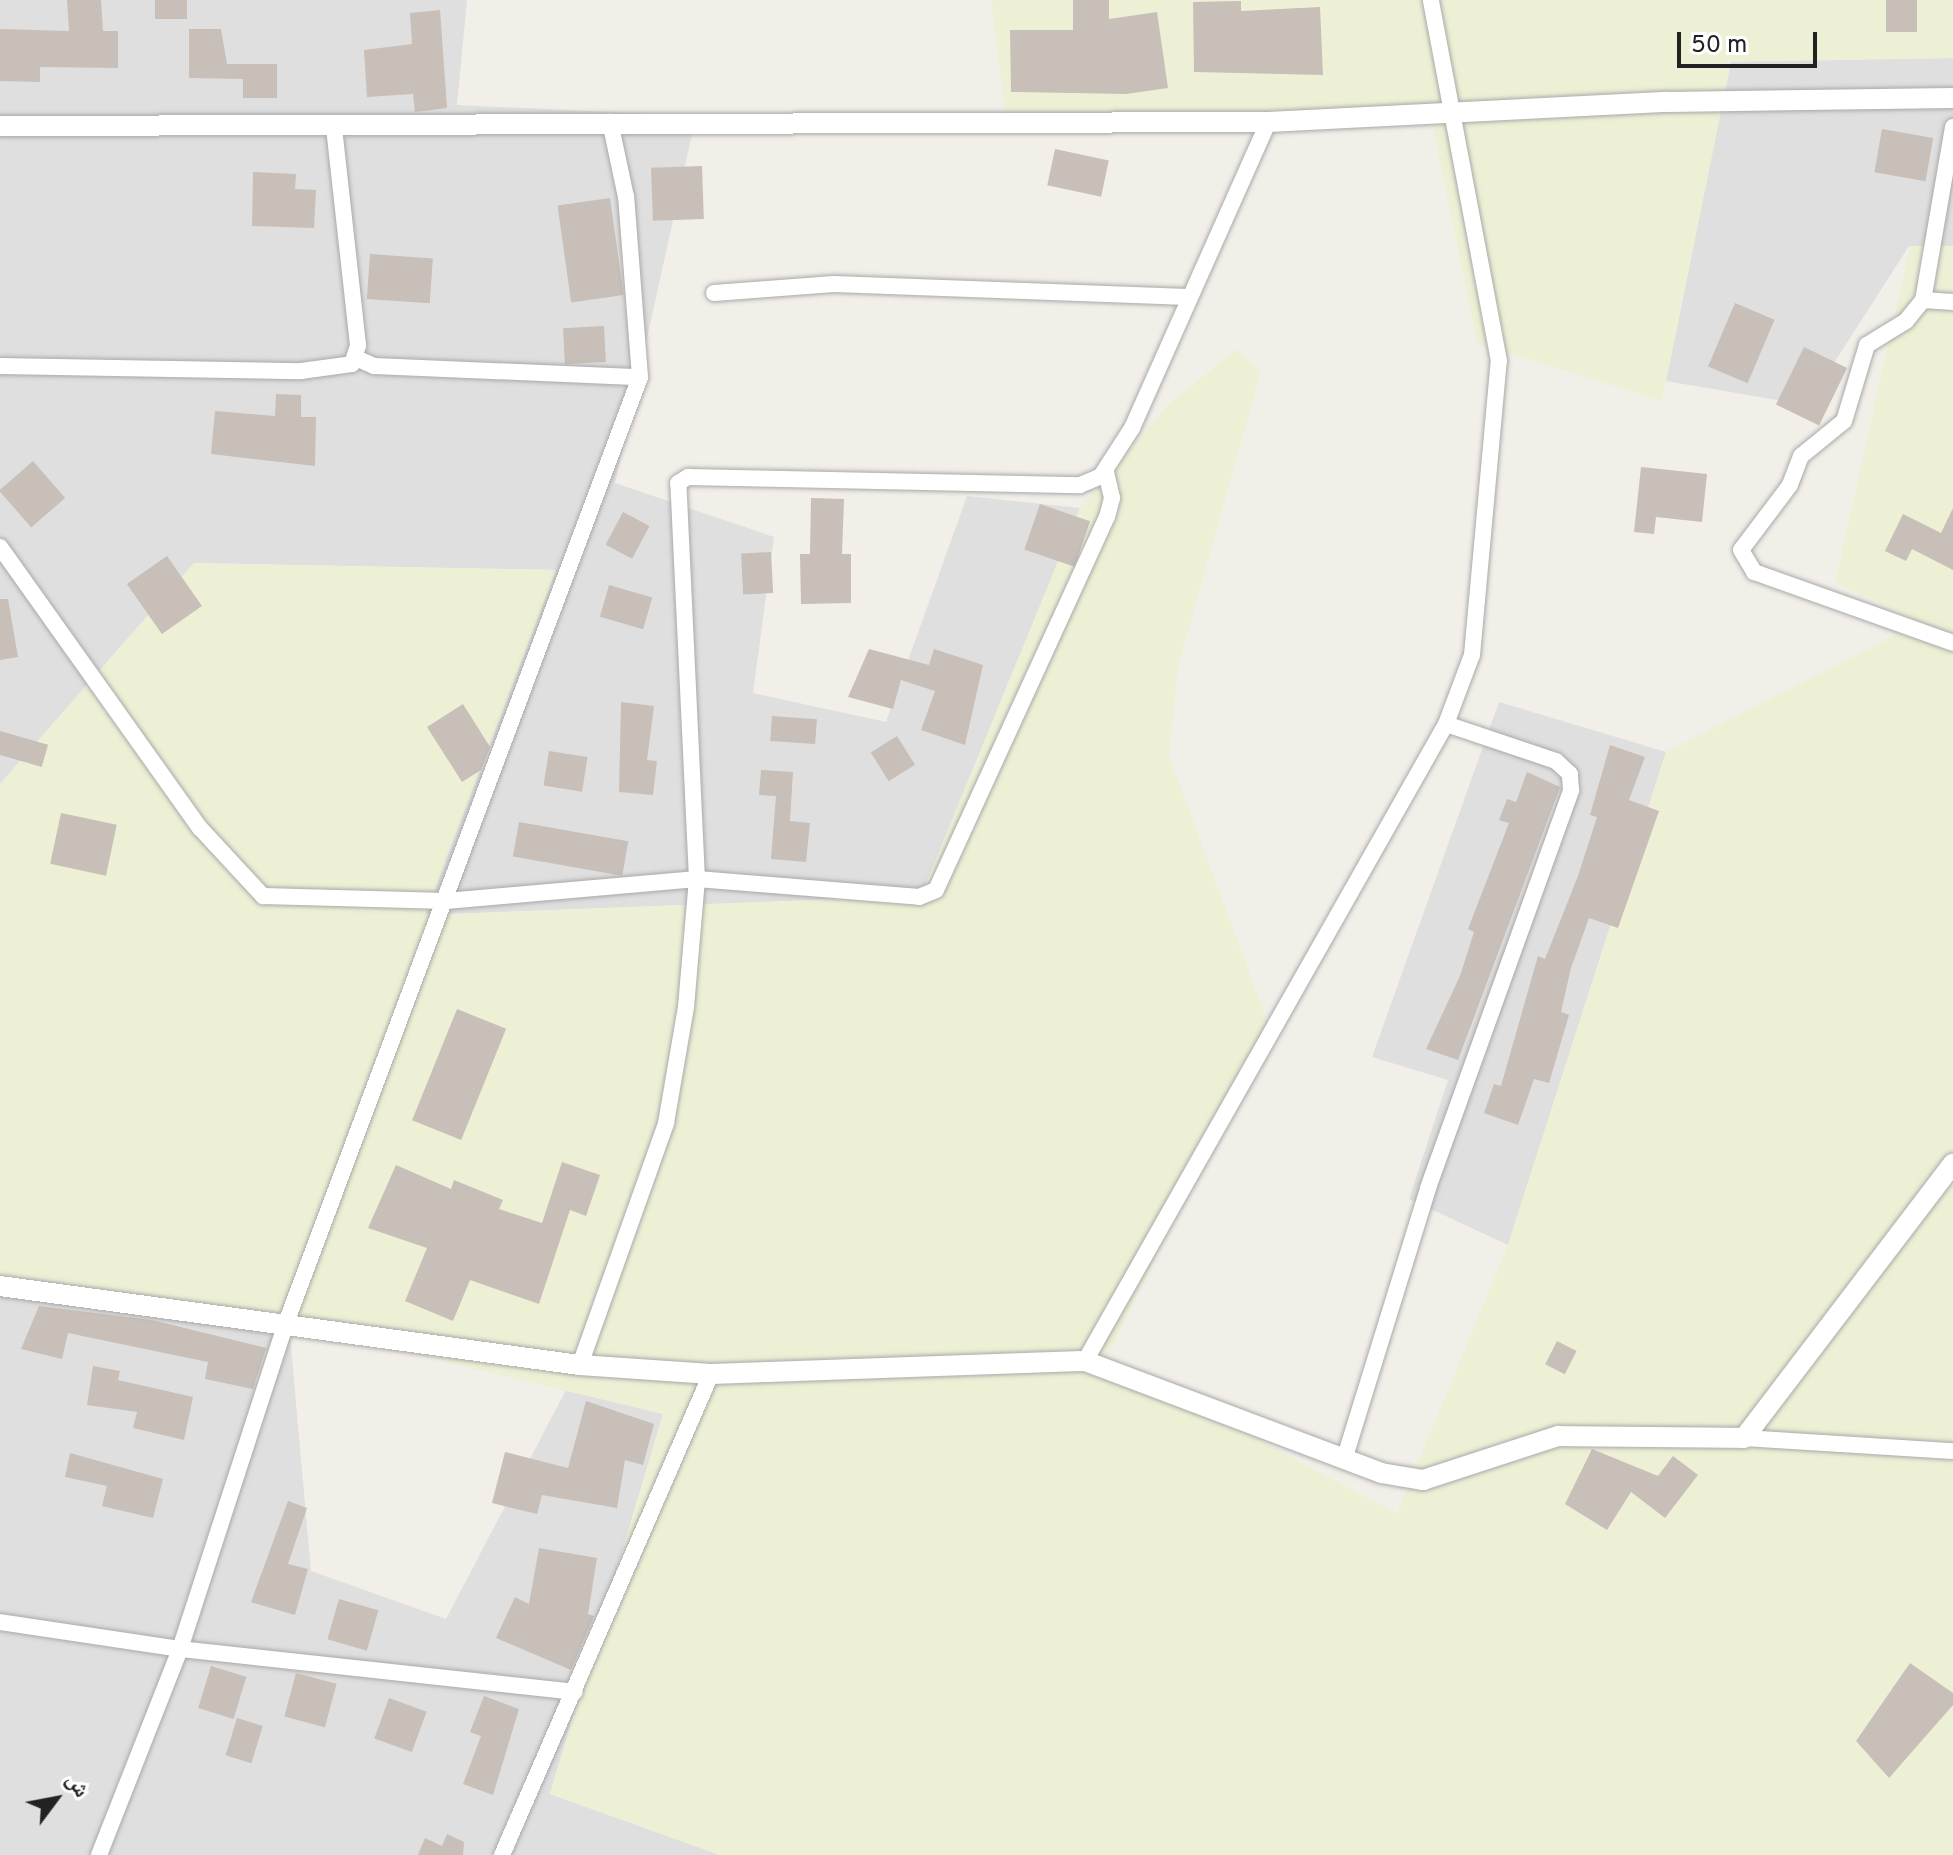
<!DOCTYPE html>
<meta charset="utf-8">
<style>
body{margin:0}
#map{position:relative;width:1953px;height:1855px;overflow:hidden;background:#f2efe9;font-family:Overpass,"Noto Naskh Arabic",sans-serif}
div>[style]{position:absolute}
.residential>*{inset:0;background:#e0dfdf}
.farmland>*{inset:0;background:#eef0d5}
.building>*{inset:0;background:#c7bfb8;transform-origin:0 0}
.roads{filter:drop-shadow(0 0 2px #a9a9a9) drop-shadow(0 0 2px #a9a9a9)}
.minor>*{height:16px;margin:-8px;padding:0 8px;transform-origin:8px;border-radius:8px;background:#fff}
.tertiary>*{height:20px;margin:-10px;padding:0 10px;transform-origin:10px;border-radius:10px;background:#fff}
span{translate:-50% -50%;white-space:nowrap;text-align:center;line-height:1.15;-webkit-text-stroke:6px #fff;paint-order:stroke}
.north{position:absolute;left:16px;top:1759px;width:80px;height:80px;-webkit-text-stroke:6px #fff;paint-order:stroke;rotate:58deg;font-size:22px;font-weight:700;line-height:32px;text-align:center;color:#222}
.north::after{content:'';display:block;margin:auto;width:28px;height:36px;background:#222;clip-path:polygon(50% 0,100% 100%,50% 72%,0 100%)}
.scale{position:absolute;left:1677px;top:32px;width:140px;height:36px;box-sizing:border-box;border:4px solid #222;border-top:0;padding-left:10px;font-size:24px;line-height:28px;white-space:nowrap;color:#222;-webkit-text-stroke:6px #fff;paint-order:stroke}
</style>
<div id="map">
<div class="residential">
<i style="clip-path:polygon(0 0,467px 0,457px 105px,696px 116px,615px 483px,774px 537px,753px 693px,886px 722px,967px 496px,1080px 508px,921px 896px,424px 915px,555px 570px,194px 563px,0 784px)"></i>
<i style="clip-path:polygon(1953px 58px,1953px 246px,1909px 246px,1807px 405px,1666px 381px,1731px 61px)"></i>
<i style="clip-path:polygon(1499px 702px,1666px 752px,1508px 1245px,1409px 1199px,1448px 1080px,1372px 1057px)"></i>
<i style="clip-path:polygon(0 1284px,289px 1325px,311px 1571px,446px 1619px,567px 1388px,663px 1414px,550px 1794px,720px 1855px,0 1855px)"></i>
</div>
<div class="farmland">
<i style="clip-path:polygon(991px 0,1953px 0,1953px 58px,1731px 62px,1662px 401px,1477px 343px,1430px 113px,1259px 127px,1005px 113px)"></i>
<i style="clip-path:polygon(1910px 246px,1953px 246px,1953px 1855px,720px 1855px,550px 1794px,663px 1414px,289px 1325px,0 1284px,0 784px,194px 563px,556px 570px,425px 915px,921px 896px,1080px 508px,1168px 405px,1236px 349px,1261px 372px,1178px 667px,1169px 755px,1268px 1023px,1106px 1360px,1397px 1513px,1508px 1245px,1666px 752px,1921px 622px,1835px 583px)"></i>
</div>
<div class="building">
<i style="clip-path:polygon(67px 0,101px 0,103px 31px,118px 31px,118px 68px,40px 67px,40px 82px,0 81px,0 29px,69px 31px)"></i>
<i style="left:155px;top:0;width:32px;height:19px"></i>
<i style="clip-path:polygon(1073px 0,1109px 0,1109px 19px,1157px 12px,1168px 88px,1126px 94px,1011px 92px,1010px 30px,1073px 30px)"></i>
<i style="left:1886px;top:0;width:31px;height:32px"></i>
<i style="clip-path:polygon(1241px 1px,1241px 11px,1320px 7px,1323px 75px,1194px 72px,1193px 2px)"></i>
<i style="clip-path:polygon(440px 10px,447px 108px,415px 112px,413px 94px,367px 97px,364px 50px,412px 44px,410px 13px)"></i>
<i style="clip-path:polygon(189px 29px,221px 29px,227px 64px,277px 64px,277px 98px,243px 98px,243px 79px,189px 78px)"></i>
<i style="left:1882px;top:129px;width:52px;height:44px;rotate:10deg"></i>
<i style="left:1055px;top:149px;width:55px;height:37px;rotate:12deg"></i>
<i style="left:702px;top:166px;width:53px;height:51px;rotate:88deg"></i>
<i style="clip-path:polygon(253px 172px,296px 174px,295px 189px,316px 190px,314px 228px,252px 226px)"></i>
<i style="left:610px;top:198px;width:98px;height:53px;rotate:82deg"></i>
<i style="left:370px;top:254px;width:63px;height:45px;rotate:4deg"></i>
<i style="left:1735px;top:303px;width:43px;height:69px;rotate:23deg"></i>
<i style="left:604px;top:326px;width:36px;height:41px;rotate:87deg"></i>
<i style="left:1804px;top:347px;width:48px;height:64px;rotate:26deg"></i>
<i style="clip-path:polygon(276px 394px,301px 395px,301px 417px,316px 417px,315px 466px,211px 454px,215px 411px,275px 416px)"></i>
<i style="left:33px;top:461px;width:49px;height:45px;rotate:49deg"></i>
<i style="clip-path:polygon(1641px 467px,1707px 474px,1702px 522px,1656px 517px,1654px 534px,1634px 532px)"></i>
<i style="clip-path:polygon(811px 498px,844px 499px,842px 554px,851px 554px,851px 603px,801px 604px,800px 554px,810px 554px)"></i>
<i style="left:1040px;top:504px;width:53px;height:48px;rotate:19deg"></i>
<i style="clip-path:polygon(1953px 508px,1953px 570px,1912px 549px,1906px 561px,1885px 551px,1903px 514px,1941px 533px)"></i>
<i style="left:623px;top:512px;width:30px;height:37px;rotate:28deg"></i>
<i style="left:771px;top:552px;width:41px;height:30px;rotate:87deg"></i>
<i style="left:167px;top:556px;width:61px;height:49px;rotate:55deg"></i>
<i style="left:609px;top:585px;width:45px;height:33px;rotate:16deg"></i>
<i style="clip-path:polygon(0 599px,8px 599px,18px 657px,0 660px)"></i>
<i style="clip-path:polygon(869px 649px,929px 665px,934px 649px,983px 665px,965px 745px,921px 730px,935px 691px,901px 680px,893px 709px,848px 697px)"></i>
<i style="clip-path:polygon(621px 702px,654px 706px,647px 760px,657px 761px,653px 795px,619px 792px)"></i>
<i style="clip-path:polygon(463px 704px,490px 747px,481px 770px,462px 782px,427px 727px)"></i>
<i style="left:772px;top:716px;width:45px;height:25px;rotate:4deg"></i>
<i style="left:0;top:731px;width:50px;height:23px;rotate:16deg"></i>
<i style="left:897px;top:736px;width:34px;height:31px;rotate:58deg"></i>
<i style="clip-path:polygon(1610px 745px,1645px 757px,1629px 800px,1659px 811px,1618px 928px,1589px 918px,1571px 968px,1561px 1012px,1569px 1015px,1549px 1083px,1534px 1079px,1518px 1125px,1484px 1113px,1494px 1084px,1501px 1086px,1538px 956px,1545px 959px,1578px 876px,1597px 817px,1590px 815px)"></i>
<i style="left:549px;top:751px;width:39px;height:35px;rotate:9deg"></i>
<i style="clip-path:polygon(761px 770px,793px 772px,790px 821px,810px 823px,806px 862px,771px 859px,776px 796px,759px 795px)"></i>
<i style="clip-path:polygon(1527px 772px,1560px 787px,1458px 1060px,1426px 1049px,1460px 976px,1474px 932px,1468px 929px,1509px 823px,1499px 820px,1507px 799px,1516px 802px)"></i>
<i style="left:61px;top:813px;width:57px;height:52px;rotate:12deg"></i>
<i style="left:519px;top:822px;width:111px;height:35px;rotate:10deg"></i>
<i style="left:457px;top:1009px;width:53px;height:120px;rotate:22deg"></i>
<i style="clip-path:polygon(562px 1162px,600px 1175px,586px 1216px,570px 1210px,539px 1304px,470px 1280px,453px 1321px,405px 1301px,427px 1248px,368px 1228px,396px 1165px,451px 1189px,454px 1180px,503px 1200px,499px 1209px,542px 1223px)"></i>
<i style="clip-path:polygon(39px 1306px,152px 1320px,266px 1348px,253px 1389px,205px 1379px,208px 1362px,68px 1333px,62px 1359px,21px 1349px)"></i>
<i style="left:1557px;top:1341px;width:22px;height:26px;rotate:27deg"></i>
<i style="clip-path:polygon(93px 1366px,120px 1371px,118px 1380px,193px 1397px,184px 1440px,133px 1428px,137px 1412px,87px 1405px)"></i>
<i style="clip-path:polygon(586px 1401px,654px 1424px,643px 1465px,625px 1460px,617px 1508px,542px 1495px,537px 1514px,492px 1503px,505px 1452px,568px 1468px)"></i>
<i style="clip-path:polygon(1592px 1449px,1658px 1476px,1673px 1456px,1698px 1475px,1665px 1518px,1631px 1492px,1607px 1530px,1565px 1504px)"></i>
<i style="clip-path:polygon(70px 1453px,163px 1479px,153px 1518px,102px 1506px,107px 1486px,65px 1477px)"></i>
<i style="clip-path:polygon(288px 1501px,307px 1508px,288px 1564px,308px 1569px,295px 1615px,251px 1602px)"></i>
<i style="clip-path:polygon(539px 1548px,597px 1558px,588px 1614px,594px 1616px,571px 1670px,496px 1638px,515px 1597px,529px 1604px)"></i>
<i style="left:339px;top:1599px;width:41px;height:42px;rotate:16deg"></i>
<i style="clip-path:polygon(1910px 1663px,1953px 1693px,1953px 1705px,1889px 1778px,1856px 1741px)"></i>
<i style="left:211px;top:1666px;width:37px;height:44px;rotate:17deg"></i>
<i style="left:296px;top:1673px;width:42px;height:45px;rotate:15deg"></i>
<i style="clip-path:polygon(484px 1696px,519px 1709px,493px 1795px,463px 1784px,481px 1736px,470px 1732px)"></i>
<i style="left:389px;top:1698px;width:40px;height:43px;rotate:20deg"></i>
<i style="left:237px;top:1718px;width:27px;height:39px;rotate:17deg"></i>
<i style="clip-path:polygon(447px 1834px,464px 1842px,463px 1855px,418px 1855px,425px 1838px,442px 1846px)"></i>
</div>
<div class="roads">
<div class="minor">
<i style="left:1953px;top:127px;width:176px;rotate:99.8deg"></i>
<i style="left:1923px;top:300px;width:27px;rotate:129deg"></i>
<i style="left:1906px;top:321px;width:46px;rotate:148.4deg"></i>
<i style="left:1867px;top:345px;width:79px;rotate:106.8deg"></i>
<i style="left:1844px;top:421px;width:55px;rotate:140.9deg"></i>
<i style="left:1801px;top:456px;width:31px;rotate:111deg"></i>
<i style="left:1790px;top:485px;width:81px;rotate:127deg"></i>
<i style="left:1741px;top:550px;width:26px;rotate:59deg"></i>
<i style="left:1754px;top:572px;width:211px;rotate:19.6deg"></i>
<i style="left:714px;top:293px;width:120px;rotate:-4.3deg"></i>
<i style="left:834px;top:284px;width:354px;rotate:2.1deg"></i>
<i style="left:1923px;top:300px;width:30px;rotate:4deg"></i>
<i style="left:356px;top:358px;width:20px;rotate:24deg"></i>
<i style="left:374px;top:366px;width:266px;rotate:2.4deg"></i>
<i style="left:0;top:366px;width:301px;rotate:1deg"></i>
<i style="left:301px;top:371px;width:51px;rotate:-7.8deg"></i>
<i style="left:352px;top:364px;width:20px;rotate:-72deg"></i>
<i style="left:358px;top:345px;width:220px;rotate:-96.3deg"></i>
<i style="left:0;top:547px;width:345px;rotate:54.6deg"></i>
<i style="left:200px;top:828px;width:93px;rotate:47.2deg"></i>
<i style="left:263px;top:896px;width:183px;rotate:1.6deg"></i>
<i style="left:446px;top:901px;width:252px;rotate:-5deg"></i>
<i style="left:697px;top:879px;width:396px;rotate:-92.7deg"></i>
<i style="left:678px;top:483px;width:12px;rotate:-31deg"></i>
<i style="left:688px;top:477px;width:392px;rotate:1.2deg"></i>
<i style="left:1080px;top:485px;width:23px;rotate:-23deg"></i>
<i style="left:1101px;top:476px;width:57px;rotate:-57.1deg"></i>
<i style="left:1132px;top:428px;width:335px;rotate:-66deg"></i>
<i style="left:1085px;top:1361px;width:732px;rotate:-60.46deg"></i>
<i style="left:1446px;top:724px;width:74px;rotate:-69.4deg"></i>
<i style="left:1472px;top:655px;width:295px;rotate:-84.8deg"></i>
<i style="left:1499px;top:361px;width:367px;rotate:-100.7deg"></i>
<i style="left:580px;top:1365px;width:257px;rotate:-70.4deg"></i>
<i style="left:666px;top:1123px;width:118px;rotate:-80.2deg"></i>
<i style="left:686px;top:1007px;width:128px;rotate:-85.1deg"></i>
<i style="left:697px;top:879px;width:223px;rotate:4.6deg"></i>
<i style="left:919px;top:897px;width:18px;rotate:-22deg"></i>
<i style="left:936px;top:890px;width:410px;rotate:-65.4deg"></i>
<i style="left:1107px;top:517px;width:20px;rotate:-75deg"></i>
<i style="left:1112px;top:498px;width:27px;rotate:-103deg"></i>
<i style="left:1744px;top:1438px;width:209px;rotate:3.6deg"></i>
<i style="left:1344px;top:1460px;width:285px;rotate:-72.8deg"></i>
<i style="left:1428px;top:1188px;width:423px;rotate:-70.2deg"></i>
<i style="left:1571px;top:790px;width:16px;rotate:-94deg"></i>
<i style="left:1570px;top:774px;width:19px;rotate:-137deg"></i>
<i style="left:1556px;top:761px;width:116px;rotate:-161.4deg"></i>
<i style="left:0;top:1622px;width:182px;rotate:8.5deg"></i>
<i style="left:180px;top:1649px;width:397px;rotate:6.2deg"></i>
<i style="left:99px;top:1855px;width:221px;rotate:-68.5deg"></i>
<i style="left:180px;top:1649px;width:343px;rotate:-72deg"></i>
<i style="left:286px;top:1323px;width:1010px;rotate:-69.48deg"></i>
<i style="left:640px;top:377px;width:181px;rotate:-94.4deg"></i>
<i style="left:626px;top:197px;width:77px;rotate:-102deg"></i>
<i style="left:502px;top:1855px;width:524px;rotate:-66.51deg"></i>
</div>
<div class="tertiary">
<i style="left:0;top:126px;width:1268px;rotate:-0.18deg"></i>
<i style="left:1268px;top:122px;width:400px;rotate:-2.9deg"></i>
<i style="left:1668px;top:102px;width:285px;rotate:-0.8deg"></i>
<i style="left:0;top:1286px;width:585px;rotate:7.76deg"></i>
<i style="left:580px;top:1365px;width:131px;rotate:3.9deg"></i>
<i style="left:711px;top:1374px;width:374px;rotate:-2deg"></i>
<i style="left:1085px;top:1361px;width:316px;rotate:20.7deg"></i>
<i style="left:1381px;top:1473px;width:43px;rotate:9.5deg"></i>
<i style="left:1423px;top:1480px;width:142px;rotate:-18.1deg"></i>
<i style="left:1558px;top:1436px;width:186px;rotate:0.6deg"></i>
<i style="left:1744px;top:1438px;width:345px;rotate:-52.7deg"></i>
</div>
</div>
<div class="north">ش</div>
<div class="scale">50 m</div>
</div>
